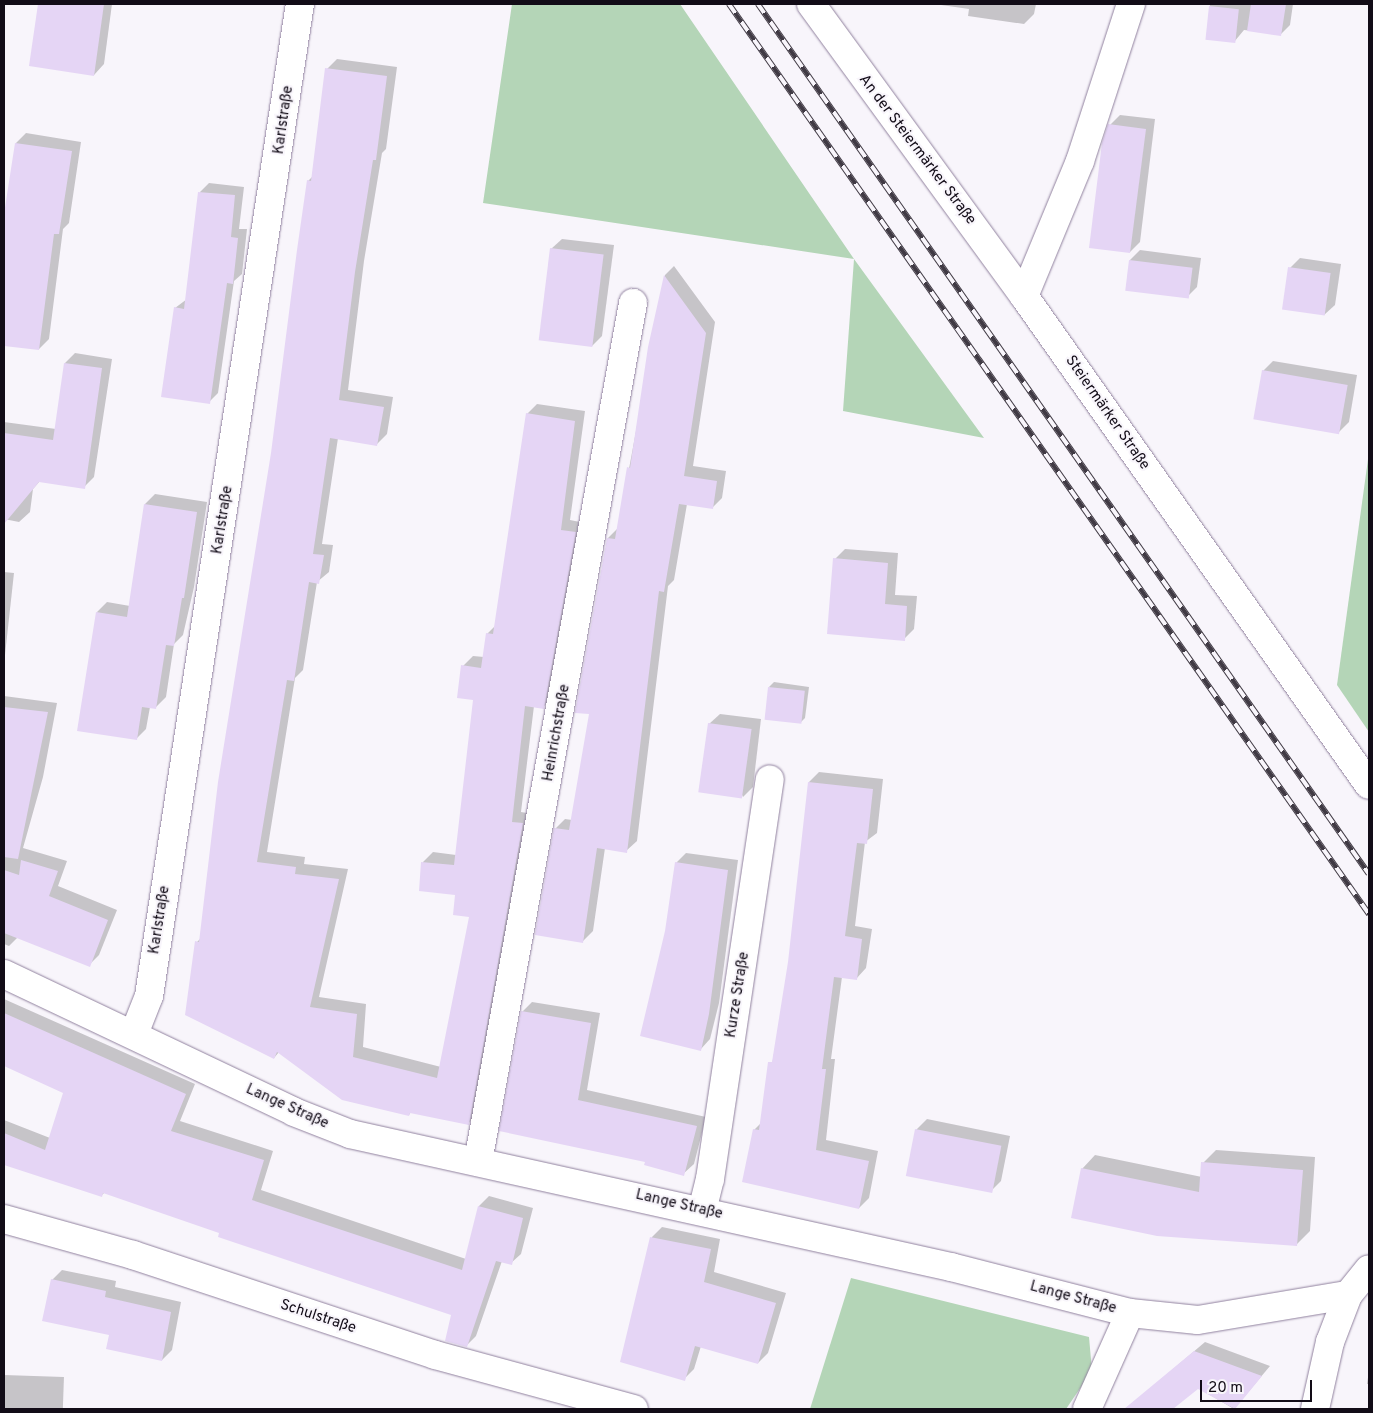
<!DOCTYPE html>
<meta charset="utf-8">
<style>
body{margin:0}
#map{position:relative;width:1373px;height:1413px;overflow:hidden;background:#f8f5fb;font-family:Overpass,sans-serif}
div>[style]{position:absolute}
.green>*{inset:0;background:#b4d5b7}
.shadow>*{inset:0;background:#0003;transform-origin:0 0}
.building>*{inset:0;background:#e5d5f5;transform-origin:0 0}
.roads{filter:drop-shadow(0 0 1px #90819e) drop-shadow(0 0 1px #90819e)}
.minor>*{height:28px;margin:-14px;padding:0 14px;transform-origin:14px;border-radius:14px;background:#fff}
.tertiary>*{height:28px;margin:-14px;padding:0 14px;transform-origin:14px;border-radius:14px;background:#fff}
.rail>*{height:5.5px;margin-top:-2.75px;transform-origin:0;background:repeating-linear-gradient(90deg,#f8f5fb 0 11px,#403a44 0 22px);box-sizing:border-box;border-block:1px solid #403a44}
span{translate:-50% -50%;white-space:nowrap;text-align:center;line-height:1.15;-webkit-text-stroke:4px #f8f5fb;paint-order:stroke}
.street-label{font-size:15px;color:#120c17}
.frame{position:absolute;inset:0;border:5px solid #120c17;pointer-events:none}
.scale{position:absolute;left:1200px;top:1380px;width:112px;height:22px;box-sizing:border-box;border:2px solid #120c17;border-top:0;padding-left:6px;font-size:15px;line-height:18px;white-space:nowrap;color:#120c17;-webkit-text-stroke:4px #f8f5fb;paint-order:stroke}
</style>
<div id="map">
<div class="green">
<i style="clip-path:polygon(512px 4px,680px 4px,854px 259px,984px 438px,843px 411px,854px 259px,483px 203px)"></i>
<i style="clip-path:polygon(1369px 452px,1369px 732px,1337px 685px)"></i>
<i style="clip-path:polygon(851px 1278px,1089px 1337px,1092px 1371px,1066px 1409px,810px 1409px)"></i>
</div>
<div class="shadow">
<i style="clip-path:polygon(41px 4px,112px 4px,104px 64px,94px 75px,31px 65px)"></i>
<i style="clip-path:polygon(934px 4px,1036px 4px,1034px 14px,1024px 24px,968px 16px,969px 9px)"></i>
<i style="clip-path:polygon(1210px 4px,1293px 4px,1290px 25px,1281px 34px,1244px 30px,1234px 42px,1207px 39px)"></i>
<i style="clip-path:polygon(337px 59px,397px 67px,386px 149px,382px 153px,364px 261px,348px 390px,393px 397px,387px 434px,377px 444px,338px 438px,322px 544px,333px 545px,329px 572px,317px 582px,303px 670px,295px 678px,267px 852px,305px 857px,304px 864px,348px 869px,319px 997px,366px 1004px,363px 1047px,441px 1067px,470px 916px,456px 894px,420px 890px,423px 862px,433px 852px,456px 855px,474px 699px,463px 666px,473px 656px,484px 657px,487px 634px,496px 625px,527px 414px,537px 404px,585px 411px,570px 520px,585px 523px,554px 697px,543px 707px,534px 706px,521px 812px,533px 814px,478px 1113px,468px 1124px,411px 1112px,409px 1115px,279px 1052px,274px 1058px,197px 942px,201px 938px,272px 453px,308px 181px,313px 176px,327px 69px)"></i>
<i style="clip-path:polygon(1120px 115px,1155px 119px,1140px 242px,1130px 252px,1110px 125px)"></i>
<i style="clip-path:polygon(26px 133px,81px 142px,69px 223px,63px 229px,49px 339px,39px 349px,4px 345px,4px 227px,16px 143px)"></i>
<i style="clip-path:polygon(209px 183px,244px 187px,239px 229px,247px 229px,242px 274px,234px 281px,218px 393px,209px 402px,175px 308px,187px 299px,200px 192px)"></i>
<i style="clip-path:polygon(562px 239px,614px 245px,602px 336px,592px 346px,551px 249px)"></i>
<i style="clip-path:polygon(1140px 250px,1201px 258px,1197px 287px,1187px 297px,1126px 290px,1130px 260px)"></i>
<i style="clip-path:polygon(1300px 258px,1341px 264px,1335px 305px,1324px 315px,1290px 268px)"></i>
<i style="clip-path:polygon(674px 266px,715px 322px,693px 466px,726px 471px,722px 498px,712px 508px,687px 504px,674px 580px,668px 586px,637px 841px,626px 851px,605px 848px,593px 931px,583px 941px,555px 829px,565px 819px,572px 820px,590px 713px,608px 538px,618px 528px,665px 275px)"></i>
<i style="clip-path:polygon(75px 353px,112px 359px,94px 477px,84px 487px,40px 481px,33px 489px,30px 512px,19px 522px,4px 519px,4px 422px,56px 429px,65px 363px)"></i>
<i style="clip-path:polygon(1273px 361px,1357px 375px,1349px 422px,1339px 432px,1263px 371px)"></i>
<i style="clip-path:polygon(155px 494px,207px 502px,194px 587px,183px 635px,174px 644px,166px 697px,156px 707px,150px 707px,146px 729px,136px 739px,97px 612px,107px 602px,130px 606px,145px 504px)"></i>
<i style="clip-path:polygon(845px 549px,898px 553px,895px 595px,917px 596px,914px 629px,904px 639px,835px 559px)"></i>
<i style="clip-path:polygon(4px 572px,14px 573px,4px 664px)"></i>
<i style="clip-path:polygon(774px 682px,809px 687px,805px 718px,800px 723px,769px 687px)"></i>
<i style="clip-path:polygon(4px 696px,57px 703px,43px 777px,23px 848px,67px 861px,58px 886px,117px 910px,99px 955px,89px 965px,18px 937px,9px 946px,4px 944px)"></i>
<i style="clip-path:polygon(720px 714px,761px 719px,753px 787px,743px 797px,709px 724px)"></i>
<i style="clip-path:polygon(819px 772px,883px 779px,877px 833px,865px 842px,855px 926px,872px 929px,866px 968px,856px 979px,842px 977px,831px 1059px,835px 1059px,826px 1140px,878px 1151px,869px 1198px,859px 1208px,754px 1130px,762px 1122px,790px 962px,809px 782px)"></i>
<i style="clip-path:polygon(686px 853px,738px 860px,719px 1003px,710px 1039px,700px 1050px,667px 931px,676px 863px)"></i>
<i style="clip-path:polygon(4px 999px,195px 1084px,180px 1121px,273px 1151px,261px 1190px,466px 1259px,479px 1206px,489px 1196px,533px 1208px,521px 1254px,511px 1263px,502px 1261px,476px 1336px,466px 1346px,453px 1314px,105px 1192px,102px 1195px,4px 1164px,4px 1120px,50px 1138px,64px 1092px,4px 1065px)"></i>
<i style="clip-path:polygon(532px 1002px,600px 1013px,587px 1090px,706px 1117px,694px 1164px,683px 1174px,647px 1161px,501px 1130px,522px 1012px)"></i>
<i style="clip-path:polygon(927px 1119px,1010px 1136px,1001px 1181px,991px 1191px,916px 1130px)"></i>
<i style="clip-path:polygon(1216px 1150px,1315px 1157px,1310px 1231px,1296px 1245px,1082px 1169px,1095px 1155px,1202px 1177px,1203px 1163px)"></i>
<i style="clip-path:polygon(662px 1227px,720px 1239px,714px 1272px,786px 1293px,768px 1353px,758px 1363px,701px 1346px,694px 1369px,684px 1379px,621px 1361px,652px 1237px)"></i>
<i style="clip-path:polygon(62px 1270px,116px 1281px,115px 1287px,181px 1302px,172px 1350px,162px 1360px,111px 1334px,52px 1280px)"></i>
<i style="clip-path:polygon(1205px 1342px,1270px 1366px,1234px 1409px,1198px 1388px,1171px 1409px,1126px 1409px)"></i>
<i style="clip-path:polygon(1369px 1371px,1369px 1384px,1367px 1384px)"></i>
<i style="left:4px;top:1375px;width:60px;height:34px;rotate:2deg"></i>
</div>
<div class="building">
<i style="clip-path:polygon(38px 4px,104px 4px,94px 76px,29px 66px)"></i>
<i style="clip-path:polygon(1251px 4px,1286px 4px,1281px 36px,1247px 31px)"></i>
<i style="left:1209px;top:6px;width:30px;height:34px;rotate:6deg"></i>
<i style="clip-path:polygon(325px 68px,387px 76px,376px 160px,373px 160px,355px 272px,339px 400px,384px 407px,377px 446px,330px 438px,313px 554px,324px 555px,319px 584px,309px 582px,294px 681px,287px 680px,257px 862px,296px 867px,295px 874px,339px 879px,310px 1007px,357px 1014px,353px 1057px,437px 1078px,469px 917px,453px 915px,455px 895px,419px 891px,421px 862px,454px 865px,473px 700px,457px 698px,461px 665px,481px 668px,486px 633px,493px 634px,526px 413px,575px 421px,561px 530px,576px 532px,544px 709px,525px 706px,512px 822px,523px 823px,469px 1125px,410px 1113px,409px 1116px,342px 1100px,277px 1052px,274px 1059px,185px 1015px,195px 941px,199px 942px,218px 782px,271px 453px,297px 250px,307px 180px,311px 181px)"></i>
<i style="clip-path:polygon(1108px 124px,1146px 129px,1130px 253px,1089px 248px,1102px 143px)"></i>
<i style="clip-path:polygon(15px 143px,72px 151px,59px 234px,54px 234px,39px 350px,4px 346px,4px 214px)"></i>
<i style="clip-path:polygon(198px 192px,235px 195px,231px 237px,238px 238px,233px 284px,227px 283px,210px 404px,161px 397px,174px 307px,184px 309px)"></i>
<i style="left:550px;top:248px;width:54px;height:93px;rotate:7deg"></i>
<i style="left:1129px;top:260px;width:64px;height:31px;rotate:7deg"></i>
<i style="left:1288px;top:267px;width:43px;height:43px;rotate:8deg"></i>
<i style="clip-path:polygon(664px 275px,706px 333px,684px 476px,717px 481px,713px 509px,679px 504px,664px 592px,659px 591px,627px 853px,597px 848px,583px 943px,535px 935px,554px 828px,569px 830px,589px 714px,575px 713px,607px 538px,615px 539px,627px 467px,630px 468px,648px 347px)"></i>
<i style="clip-path:polygon(64px 363px,102px 368px,85px 489px,39px 482px,4px 524px,4px 433px,53px 440px)"></i>
<i style="left:1262px;top:370px;width:87px;height:50px;rotate:10deg"></i>
<i style="clip-path:polygon(144px 504px,197px 512px,184px 598px,182px 598px,174px 646px,166px 645px,156px 709px,142px 707px,137px 740px,77px 731px,96px 612px,127px 617px)"></i>
<i style="clip-path:polygon(833px 558px,888px 563px,885px 604px,907px 606px,905px 641px,827px 634px)"></i>
<i style="left:768px;top:687px;width:37px;height:33px;rotate:6deg"></i>
<i style="clip-path:polygon(4px 707px,48px 712px,18px 859px,4px 857px)"></i>
<i style="left:708px;top:723px;width:44px;height:70px;rotate:8deg"></i>
<i style="clip-path:polygon(808px 782px,873px 789px,867px 844px,857px 843px,845px 936px,862px 939px,857px 980px,834px 977px,822px 1069px,826px 1069px,816px 1150px,869px 1161px,859px 1209px,742px 1182px,753px 1129px,759px 1130px,768px 1062px,772px 1062px,788px 962px)"></i>
<i style="clip-path:polygon(21px 860px,58px 871px,49px 896px,108px 920px,90px 967px,4px 933px,4px 870px,19px 875px)"></i>
<i style="clip-path:polygon(675px 862px,728px 870px,709px 1014px,701px 1051px,640px 1036px,665px 931px)"></i>
<i style="clip-path:polygon(521px 1011px,591px 1023px,578px 1100px,697px 1126px,684px 1176px,644px 1165px,645px 1162px,499px 1131px)"></i>
<i style="clip-path:polygon(4px 1013px,186px 1094px,171px 1131px,264px 1160px,252px 1200px,462px 1270px,478px 1206px,523px 1218px,512px 1265px,496px 1261px,467px 1347px,445px 1341px,451px 1315px,218px 1237px,219px 1233px,103px 1193px,102px 1197px,4px 1165px,4px 1133px,45px 1150px,63px 1093px,4px 1066px)"></i>
<i style="left:915px;top:1129px;width:88px;height:48px;rotate:11deg"></i>
<i style="clip-path:polygon(1201px 1162px,1303px 1170px,1297px 1246px,1157px 1236px,1071px 1218px,1081px 1168px,1199px 1192px)"></i>
<i style="clip-path:polygon(650px 1237px,711px 1249px,704px 1282px,776px 1303px,758px 1364px,695px 1346px,685px 1381px,620px 1362px)"></i>
<i style="clip-path:polygon(51px 1279px,106px 1291px,105px 1297px,171px 1312px,162px 1361px,106px 1349px,109px 1335px,42px 1321px)"></i>
<i style="clip-path:polygon(1194px 1351px,1262px 1376px,1235px 1409px,1198px 1389px,1173px 1409px,1124px 1409px)"></i>
</div>
<div class="roads">
<div class="minor">
<i style="left:811px;top:4px;width:361px;rotate:53.9deg"></i>
<i style="left:1131px;top:4px;width:165px;rotate:108deg"></i>
<i style="left:1080px;top:161px;width:146px;rotate:112.5deg"></i>
<i style="left:1024px;top:296px;width:598px;rotate:54.8deg"></i>
<i style="left:4px;top:974px;width:321px;rotate:25.4deg"></i>
<i style="left:294px;top:1112px;width:60px;rotate:21.4deg"></i>
<i style="left:350px;top:1134px;width:616px;rotate:12.48deg"></i>
<i style="left:951px;top:1267px;width:185px;rotate:14.4deg"></i>
<i style="left:1130px;top:1313px;width:68px;rotate:5.9deg"></i>
<i style="left:1198px;top:1320px;width:152px;rotate:-9.5deg"></i>
<i style="left:134px;top:1034px;width:41px;rotate:-68.5deg"></i>
<i style="left:149px;top:996px;width:1003px;rotate:-81.35deg"></i>
<i style="left:478px;top:1162px;width:873px;rotate:-79.77deg"></i>
<i style="left:702px;top:1211px;width:33px;rotate:-76deg"></i>
<i style="left:710px;top:1179px;width:404px;rotate:-81.5deg"></i>
<i style="left:4px;top:1219px;width:134px;rotate:15.6deg"></i>
<i style="left:133px;top:1255px;width:318px;rotate:18.3deg"></i>
<i style="left:435px;top:1355px;width:206px;rotate:15.2deg"></i>
<i style="left:1087px;top:1409px;width:105px;rotate:-65.9deg"></i>
</div>
<div class="tertiary">
<i style="left:1315px;top:1409px;width:69px;rotate:-77.4deg"></i>
<i style="left:1330px;top:1342px;width:50px;rotate:-69deg"></i>
<i style="left:1348px;top:1295px;width:33px;rotate:-51deg"></i>
</div>
</div>
<div class="rail">
<i style="left:729px;top:4px;width:1113px;rotate:54.88deg"></i>
<i style="left:758px;top:4px;width:1063px;rotate:54.92deg"></i>
</div>
<div class="street-label">
<span style="left:284px;top:120px;rotate:-82deg">Karlstraße</span>
<span style="left:917px;top:150px;rotate:53deg">An der Steiermärker Straße</span>
<span style="left:1107px;top:413px;rotate:55deg">Steiermärker Straße</span>
<span style="left:223px;top:520px;rotate:-81deg">Karlstraße</span>
<span style="left:557px;top:733px;rotate:-80deg">Heinrichstraße</span>
<span style="left:160px;top:920px;rotate:-81deg">Karlstraße</span>
<span style="left:738px;top:995px;rotate:-81deg">Kurze Straße</span>
<span style="left:287px;top:1107px;rotate:24deg">Lange Straße</span>
<span style="left:679px;top:1205px;rotate:13deg">Lange Straße</span>
<span style="left:1073px;top:1298px;rotate:15deg">Lange Straße</span>
<span style="left:318px;top:1317px;rotate:18deg">Schulstraße</span>
</div>
<div class="frame"></div>
<div class="scale">20 m</div>
</div>
